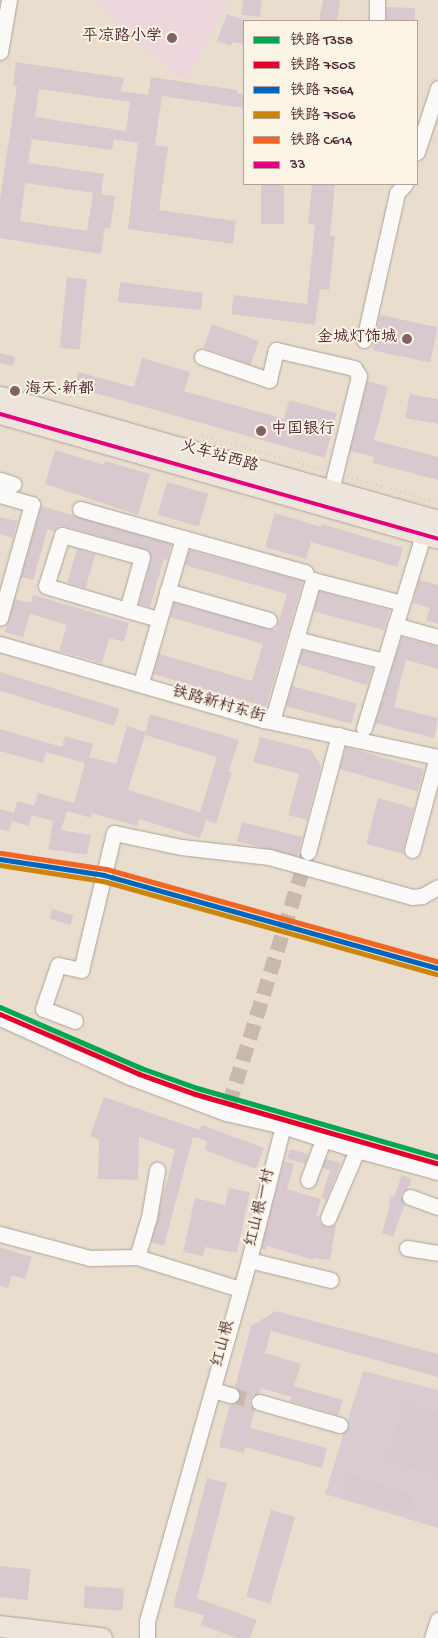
<!DOCTYPE html>
<meta charset="utf-8">
<style>
body{margin:0}
#map{position:relative;width:438px;height:1638px;overflow:hidden;background:#e9dece;font-family:"Gochi Hand","LXGW WenKai TC",sans-serif}
div>[style]{position:absolute}
.built>*{inset:0;background:#ecd6dc}
.industrial>*{inset:0;background:#d9ccd1}
.building>*{inset:0;background:#d8c9cf;transform-origin:0 0}
.minor-tunnel>*{height:15px;margin-top:-7.5px;transform-origin:0;background:repeating-linear-gradient(90deg,#c9b8ad 0 15px,transparent 0 23px)}
.path>*{height:2px;margin-top:-1px;transform-origin:0;background:repeating-linear-gradient(90deg,#cfc9c6 0 1px,transparent 0 5px)}
.roads{filter:drop-shadow(0 0 1px #aca098) drop-shadow(0 0 1px #aca098)}
.minor>*{height:15px;margin:-7.5px;padding:0 7.5px;transform-origin:7.5px;border-radius:7.5px;background:#fcfaf8}
.major>*{height:19px;margin:-9.5px;padding:0 9.5px;transform-origin:9.5px;border-radius:9.5px;background:#ede5dc}
.highway>*{height:21px;margin:-10.5px;padding:0 10.5px;transform-origin:10.5px;border-radius:10.5px;background:#ede5dc}
.bus-1>*{height:4px;margin:-2px;padding:0 2px;transform-origin:2px;border-radius:2px;background:#e5007d}
.rail-1>*{height:5px;margin:-2.5px;padding:0 2.5px;transform-origin:2.5px;border-radius:2.5px;background:#00a651}
.rail-2>*{height:5px;margin:-2.5px;padding:0 2.5px;transform-origin:2.5px;border-radius:2.5px;background:#e4002b}
.rail-3>*{height:5px;margin:-2.5px;padding:0 2.5px;transform-origin:2.5px;border-radius:2.5px;background:#0065bd}
.rail-4>*{height:5px;margin:-2.5px;padding:0 2.5px;transform-origin:2.5px;border-radius:2.5px;background:#cc840b}
.rail-5>*{height:5px;margin:-2.5px;padding:0 2.5px;transform-origin:2.5px;border-radius:2.5px;background:#f26522}
.dots>*{width:14px;height:14px;translate:-50% -50%;box-sizing:border-box;border:2px solid #fcf5e5;border-radius:50%}
span{translate:-50% -50%;white-space:nowrap;text-align:center;line-height:1.15;-webkit-text-stroke:4px #fcf5e5;paint-order:stroke}
.poi-label{font-size:16px;color:#4a1f2b}
.right{translate:-100% -50%;text-align:right}
.left{translate:0 -50%;text-align:left}
.street-label{font-size:16px;color:#4a1f2b}
.legend{position:absolute;left:243px;top:20px;width:175px;height:165px;box-sizing:border-box;background:#fcf5e5;border:1px solid #b59f9b;margin:0;padding:6px 9px;list-style:none;font-size:15px;color:#4a1f2b}
.legend li{display:flex;align-items:center;gap:10px;height:25px}
.legend b{width:25px;border:1px solid #b59f9b}
</style>
<div id="map">
<div class="built">
<i style="clip-path:polygon(92px 0,229px 0,188px 78px,178px 77px)"></i>
</div>
<div class="industrial">
<i style="clip-path:polygon(363px 1371px,438px 1390px,438px 1528px,325px 1494px)"></i>
</div>
<div class="building">
<i style="clip-path:polygon(243px 0,262px 0,260px 17px,241px 15px)"></i>
<i style="clip-path:polygon(323px 0,340px 0,337px 21px,319px 21px)"></i>
<i style="left:386px;top:7px;width:29px;height:14px;rotate:2deg"></i>
<i style="clip-path:polygon(227px 14px,244px 20px,244px 44px,232px 42px,231px 46px,217px 41px)"></i>
<i style="clip-path:polygon(evenodd,16px 62px,124px 78px,121px 91px,148px 95px,151px 77px,237px 90px,237px 93px,244px 94px,244px 108px,162px 96px,155px 145px,168px 147px,159px 210px,236px 221px,233px 244px,128px 229px,138px 143px,114px 139px,112px 150px,32px 139px,28px 163px,104px 174px,101px 194px,115px 196px,110px 229px,105px 228px,101px 254px,0 238px,0 199px,17px 86px,13px 85px,16px 62px,39px 89px,130px 102px,126px 131px,35px 117px,39px 89px,16px 62px,25px 183px,101px 194px,93px 193px,87px 231px,20px 221px,25px 183px)"></i>
<i style="left:261px;top:184px;width:23px;height:40px"></i>
<i style="clip-path:polygon(312px 184px,335px 184px,330px 236px,335px 236px,329px 290px,320px 289px,315px 325px,231px 314px,234px 295px,307px 304px,315px 225px,308px 224px)"></i>
<i style="left:67px;top:277px;width:20px;height:71px;rotate:6deg"></i>
<i style="clip-path:polygon(120px 282px,203px 293px,201px 310px,118px 302px)"></i>
<i style="left:380px;top:315px;width:59px;height:36px;rotate:12deg"></i>
<i style="left:212px;top:324px;width:50px;height:25px;rotate:20deg"></i>
<i style="clip-path:polygon(0 353px,15px 357px,13px 366px,0 363px)"></i>
<i style="clip-path:polygon(142px 358px,190px 372px,184px 391px,284px 419px,289px 400px,337px 413px,325px 458px,74px 387px,78px 372px,134px 387px)"></i>
<i style="clip-path:polygon(367px 381px,388px 387px,374px 440px,438px 457px,438px 480px,373px 463px,374px 457px,350px 451px)"></i>
<i style="clip-path:polygon(410px 394px,438px 399px,438px 424px,405px 418px)"></i>
<i style="clip-path:polygon(55px 450px,104px 465px,105px 461px,150px 474px,138px 515px,45px 484px)"></i>
<i style="left:167px;top:482px;width:43px;height:34px;rotate:16deg"></i>
<i style="clip-path:polygon(41px 506px,171px 544px,167px 560px,164px 559px,150px 607px,139px 604px,151px 560px,148px 550px,64px 526px,59px 526px,54px 531px,48px 529px,33px 580px,21px 577px)"></i>
<i style="clip-path:polygon(275px 513px,321px 527px,322px 524px,403px 548px,397px 567px,311px 542px,306px 559px,265px 547px)"></i>
<i style="clip-path:polygon(0 517px,17px 521px,13px 538px,0 534px)"></i>
<i style="left:77px;top:549px;width:19px;height:35px;rotate:16deg"></i>
<i style="clip-path:polygon(189px 550px,303px 581px,266px 707px,153px 674px,159px 654px,252px 681px,263px 644px,170px 617px,174px 603px,276px 630px,287px 594px,185px 565px)"></i>
<i style="clip-path:polygon(419px 580px,438px 585px,438px 624px,426px 621px,430px 608px,413px 603px)"></i>
<i style="left:319px;top:591px;width:73px;height:21px;rotate:15deg"></i>
<i style="clip-path:polygon(33px 595px,129px 623px,124px 642px,109px 638px,102px 663px,59px 651px,67px 625px,30px 614px,23px 637px,5px 632px,15px 599px,31px 603px)"></i>
<i style="clip-path:polygon(402px 637px,438px 647px,438px 669px,406px 660px,394px 707px,438px 718px,434px 738px,375px 723px)"></i>
<i style="clip-path:polygon(302px 650px,373px 668px,367px 685px,298px 664px)"></i>
<i style="left:0;top:672px;width:125px;height:18px;rotate:17deg"></i>
<i style="left:292px;top:686px;width:67px;height:21px;rotate:15deg"></i>
<i style="clip-path:polygon(evenodd,150px 714px,239px 740px,229px 771px,232px 772px,216px 824px,206px 820px,200px 838px,139px 819px,137px 826px,92px 813px,91px 818px,67px 811px,61px 830px,91px 835px,87px 855px,48px 849px,53px 821px,32px 815px,29px 826px,12px 821px,9px 831px,0 829px,0 809px,14px 813px,17px 801px,34px 806px,38px 793px,74px 803px,85px 763px,46px 752px,43px 763px,0 751px,0 729px,62px 747px,65px 736px,93px 744px,89px 757px,116px 764px,127px 726px,145px 732px,150px 714px,145px 735px,217px 757px,200px 812px,128px 790px,145px 735px)"></i>
<i style="clip-path:polygon(260px 737px,311px 750px,321px 766px,307px 820px,288px 815px,299px 774px,253px 762px)"></i>
<i style="left:346px;top:747px;width:81px;height:23px;rotate:16deg"></i>
<i style="clip-path:polygon(378px 798px,414px 808px,403px 848px,404px 854px,366px 844px)"></i>
<i style="left:242px;top:822px;width:62px;height:20px;rotate:14deg"></i>
<i style="left:52px;top:909px;width:22px;height:10px;rotate:16deg"></i>
<i style="clip-path:polygon(104px 1097px,200px 1130px,202px 1125px,264px 1148px,256px 1169px,205px 1150px,207px 1141px,193px 1137px,164px 1246px,151px 1242px,175px 1150px,139px 1137px,138px 1180px,98px 1179px,99px 1140px,90px 1136px)"></i>
<i style="left:290px;top:1149px;width:19px;height:10px;rotate:16deg"></i>
<i style="clip-path:polygon(326px 1159px,341px 1163px,326px 1200px,321px 1198px,330px 1171px,322px 1168px)"></i>
<i style="clip-path:polygon(284px 1161px,294px 1164px,287px 1189px,321px 1199px,316px 1216px,319px 1216px,320px 1223px,329px 1227px,336px 1225px,330px 1260px,314px 1258px,314px 1260px,267px 1246px,265px 1250px,261px 1249px)"></i>
<i style="clip-path:polygon(402px 1175px,412px 1179px,408px 1188px,401px 1194px,405px 1204px,393px 1237px,382px 1233px,390px 1205px,388px 1204px,391px 1196px,394px 1197px)"></i>
<i style="clip-path:polygon(229px 1188px,250px 1192px,237px 1253px,205px 1247px,203px 1256px,183px 1252px,195px 1198px,225px 1205px)"></i>
<i style="clip-path:polygon(0 1247px,32px 1257px,25px 1279px,12px 1275px,8px 1288px,0 1286px)"></i>
<i style="clip-path:polygon(276px 1311px,438px 1354px,438px 1377px,271px 1331px,265px 1353px,301px 1364px,294px 1386px,343px 1400px,338px 1415px,290px 1401px,292px 1397px,261px 1388px,260px 1393px,253px 1395px,250px 1400px,250px 1405px,255px 1410px,250px 1428px,327px 1448px,322px 1468px,245px 1447px,244px 1453px,219px 1447px,230px 1404px,237px 1402px,240px 1397px,240px 1392px,235px 1387px,251px 1326px)"></i>
<i style="clip-path:polygon(404px 1403px,438px 1412px,438px 1475px,387px 1461px)"></i>
<i style="left:347px;top:1473px;width:71px;height:19px;rotate:19deg"></i>
<i style="clip-path:polygon(207px 1478px,227px 1483px,197px 1598px,257px 1620px,250px 1638px,237px 1638px,201px 1625px,204px 1615px,173px 1607px)"></i>
<i style="left:271px;top:1510px;width:25px;height:90px;rotate:16deg"></i>
<i style="left:0;top:1566px;width:31px;height:31px;rotate:6deg"></i>
<i style="left:85px;top:1586px;width:39px;height:22px;rotate:4deg"></i>
</div>
<div class="minor-tunnel">
<i style="left:229px;top:1104px;width:261px;rotate:-72.6deg"></i>
<i style="left:231px;top:1395px;width:29px;rotate:14deg"></i>
</div>
<div class="path">
<i style="left:202px;top:436px;width:126px;rotate:15.7deg"></i>
<i style="left:347px;top:476px;width:95px;rotate:16.5deg"></i>
</div>
<div class="roads">
<div class="minor">
<i style="left:377px;top:0;width:21px;rotate:90deg"></i>
<i style="left:0;top:52px;width:53px;rotate:-80.2deg"></i>
<i style="left:417px;top:152px;width:67px;rotate:-71.8deg"></i>
<i style="left:364px;top:340px;width:151px;rotate:-77.3deg"></i>
<i style="left:397px;top:193px;width:12px;rotate:-48deg"></i>
<i style="left:202px;top:357px;width:71px;rotate:18.9deg"></i>
<i style="left:269px;top:380px;width:31px;rotate:-77deg"></i>
<i style="left:276px;top:350px;width:80px;rotate:13deg"></i>
<i style="left:354px;top:368px;width:9px;rotate:58deg"></i>
<i style="left:359px;top:376px;width:117px;rotate:103.8deg"></i>
<i style="left:0;top:480px;width:14px;rotate:17deg"></i>
<i style="left:0;top:495px;width:33px;rotate:16deg"></i>
<i style="left:32px;top:504px;width:118px;rotate:105.7deg"></i>
<i style="left:80px;top:509px;width:107px;rotate:15.7deg"></i>
<i style="left:183px;top:538px;width:151px;rotate:106.2deg"></i>
<i style="left:183px;top:538px;width:127px;rotate:15.6deg"></i>
<i style="left:167px;top:591px;width:106px;rotate:15.9deg"></i>
<i style="left:127px;top:610px;width:55px;rotate:-74.2deg"></i>
<i style="left:142px;top:557px;width:83px;rotate:-164.6deg"></i>
<i style="left:62px;top:535px;width:53px;rotate:107.4deg"></i>
<i style="left:46px;top:586px;width:84px;rotate:16.5deg"></i>
<i style="left:127px;top:610px;width:33px;rotate:16deg"></i>
<i style="left:395px;top:625px;width:45px;rotate:15.6deg"></i>
<i style="left:296px;top:639px;width:91px;rotate:14deg"></i>
<i style="left:0;top:644px;width:275px;rotate:16.1deg"></i>
<i style="left:264px;top:720px;width:178px;rotate:12deg"></i>
<i style="left:272px;top:721px;width:147px;rotate:-73.8deg"></i>
<i style="left:313px;top:580px;width:92px;rotate:14.5deg"></i>
<i style="left:364px;top:728px;width:202px;rotate:-73deg"></i>
<i style="left:412px;top:850px;width:96px;rotate:-75deg"></i>
<i style="left:308px;top:852px;width:121px;rotate:-75.2deg"></i>
<i style="left:0;top:1018px;width:143px;rotate:24.4deg"></i>
<i style="left:130px;top:1077px;width:103px;rotate:20.6deg"></i>
<i style="left:226px;top:1113px;width:58px;rotate:12.8deg"></i>
<i style="left:283px;top:1126px;width:78px;rotate:18deg"></i>
<i style="left:357px;top:1150px;width:84px;rotate:15.2deg"></i>
<i style="left:75px;top:1021px;width:34px;rotate:-159deg"></i>
<i style="left:43px;top:1009px;width:46px;rotate:-71.2deg"></i>
<i style="left:58px;top:965px;width:24px;rotate:12deg"></i>
<i style="left:81px;top:970px;width:141px;rotate:-76.5deg"></i>
<i style="left:114px;top:833px;width:68px;rotate:11.8deg"></i>
<i style="left:181px;top:847px;width:89px;rotate:6.5deg"></i>
<i style="left:269px;top:857px;width:148px;rotate:15.6deg"></i>
<i style="left:412px;top:897px;width:10px;rotate:-6deg"></i>
<i style="left:422px;top:896px;width:18px;rotate:-29deg"></i>
<i style="left:308px;top:1180px;width:43px;rotate:-69.4deg"></i>
<i style="left:410px;top:1197px;width:30px;rotate:20deg"></i>
<i style="left:328px;top:1218px;width:74px;rotate:-66.9deg"></i>
<i style="left:0;top:1234px;width:93px;rotate:14.9deg"></i>
<i style="left:90px;top:1258px;width:47px;rotate:-1.2deg"></i>
<i style="left:137px;top:1257px;width:108px;rotate:17.3deg"></i>
<i style="left:407px;top:1248px;width:31px;rotate:9deg"></i>
<i style="left:137px;top:1257px;width:42px;rotate:-73.3deg"></i>
<i style="left:149px;top:1217px;width:48px;rotate:-80.3deg"></i>
<i style="left:249px;top:1260px;width:84px;rotate:13.7deg"></i>
<i style="left:213px;top:1390px;width:19px;rotate:16deg"></i>
<i style="left:259px;top:1402px;width:84px;rotate:15.9deg"></i>
<i style="left:147px;top:1638px;width:17px;rotate:-90deg"></i>
<i style="left:147px;top:1621px;width:375px;rotate:-74.2deg"></i>
<i style="left:249px;top:1260px;width:138px;rotate:-75.8deg"></i>
<i style="left:432px;top:1638px;width:19px;rotate:-72deg"></i>
</div>
<div class="major">
<i style="left:0;top:396px;width:455px;rotate:15.8deg"></i>
<i style="left:0;top:414px;width:455px;rotate:15.9deg"></i>
</div>
<div class="highway">
<i style="left:0;top:1626px;width:102px;rotate:6.8deg"></i>
</div>
</div>
<div class="bus-1">
<i style="left:0;top:414px;width:455px;rotate:15.9deg"></i>
</div>
<div class="rail-1">
<i style="left:0;top:1007px;width:154px;rotate:23.4deg"></i>
<i style="left:141px;top:1068px;width:59px;rotate:19.7deg"></i>
<i style="left:197px;top:1088px;width:251px;rotate:16deg"></i>
</div>
<div class="rail-2">
<i style="left:0;top:1014px;width:151px;rotate:23.3deg"></i>
<i style="left:139px;top:1074px;width:59px;rotate:19.7deg"></i>
<i style="left:195px;top:1094px;width:251px;rotate:16deg"></i>
</div>
<div class="rail-3">
<i style="left:0;top:859px;width:105px;rotate:8.7deg"></i>
<i style="left:104px;top:875px;width:347px;rotate:15.6deg"></i>
</div>
<div class="rail-4">
<i style="left:0;top:865px;width:104px;rotate:8.8deg"></i>
<i style="left:103px;top:881px;width:346px;rotate:15.6deg"></i>
</div>
<div class="rail-5">
<i style="left:1px;top:853px;width:106px;rotate:8.7deg"></i>
<i style="left:106px;top:869px;width:345px;rotate:15.6deg"></i>
</div>
<div class="dots">
<i style="left:172px;top:38px;background:#826264"></i>
<i style="left:407px;top:339px;background:#826264"></i>
<i style="left:15px;top:391px;background:#826264"></i>
<i style="left:261px;top:431px;background:#826264"></i>
</div>
<div class="poi-label">
<span class="right" style="left:162px;top:38px">平凉路小学</span>
<span class="right" style="left:397px;top:339px">金城灯饰城</span>
<span class="left" style="left:25px;top:391px">海天·新都</span>
<span class="left" style="left:271px;top:431px">中国银行</span>
</div>
<div class="street-label">
<span style="left:219px;top:458px;rotate:16deg">火车站西路</span>
<span style="left:218px;top:706px;rotate:16deg">铁路新村东街</span>
<span style="left:262px;top:1208px;rotate:-76deg">红山根一村</span>
<span style="left:225px;top:1344px;rotate:-75deg">红山根</span>
</div>
<ul class="legend">
<li><b style="height:6px;background:#00a651"></b>铁路 T358</li>
<li><b style="height:6px;background:#e4002b"></b>铁路 7505</li>
<li><b style="height:6px;background:#0065bd"></b>铁路 7564</li>
<li><b style="height:6px;background:#cc840b"></b>铁路 7506</li>
<li><b style="height:6px;background:#f26522"></b>铁路 C614</li>
<li><b style="height:6px;background:#e5007d"></b>33</li>
</ul>
</div>
